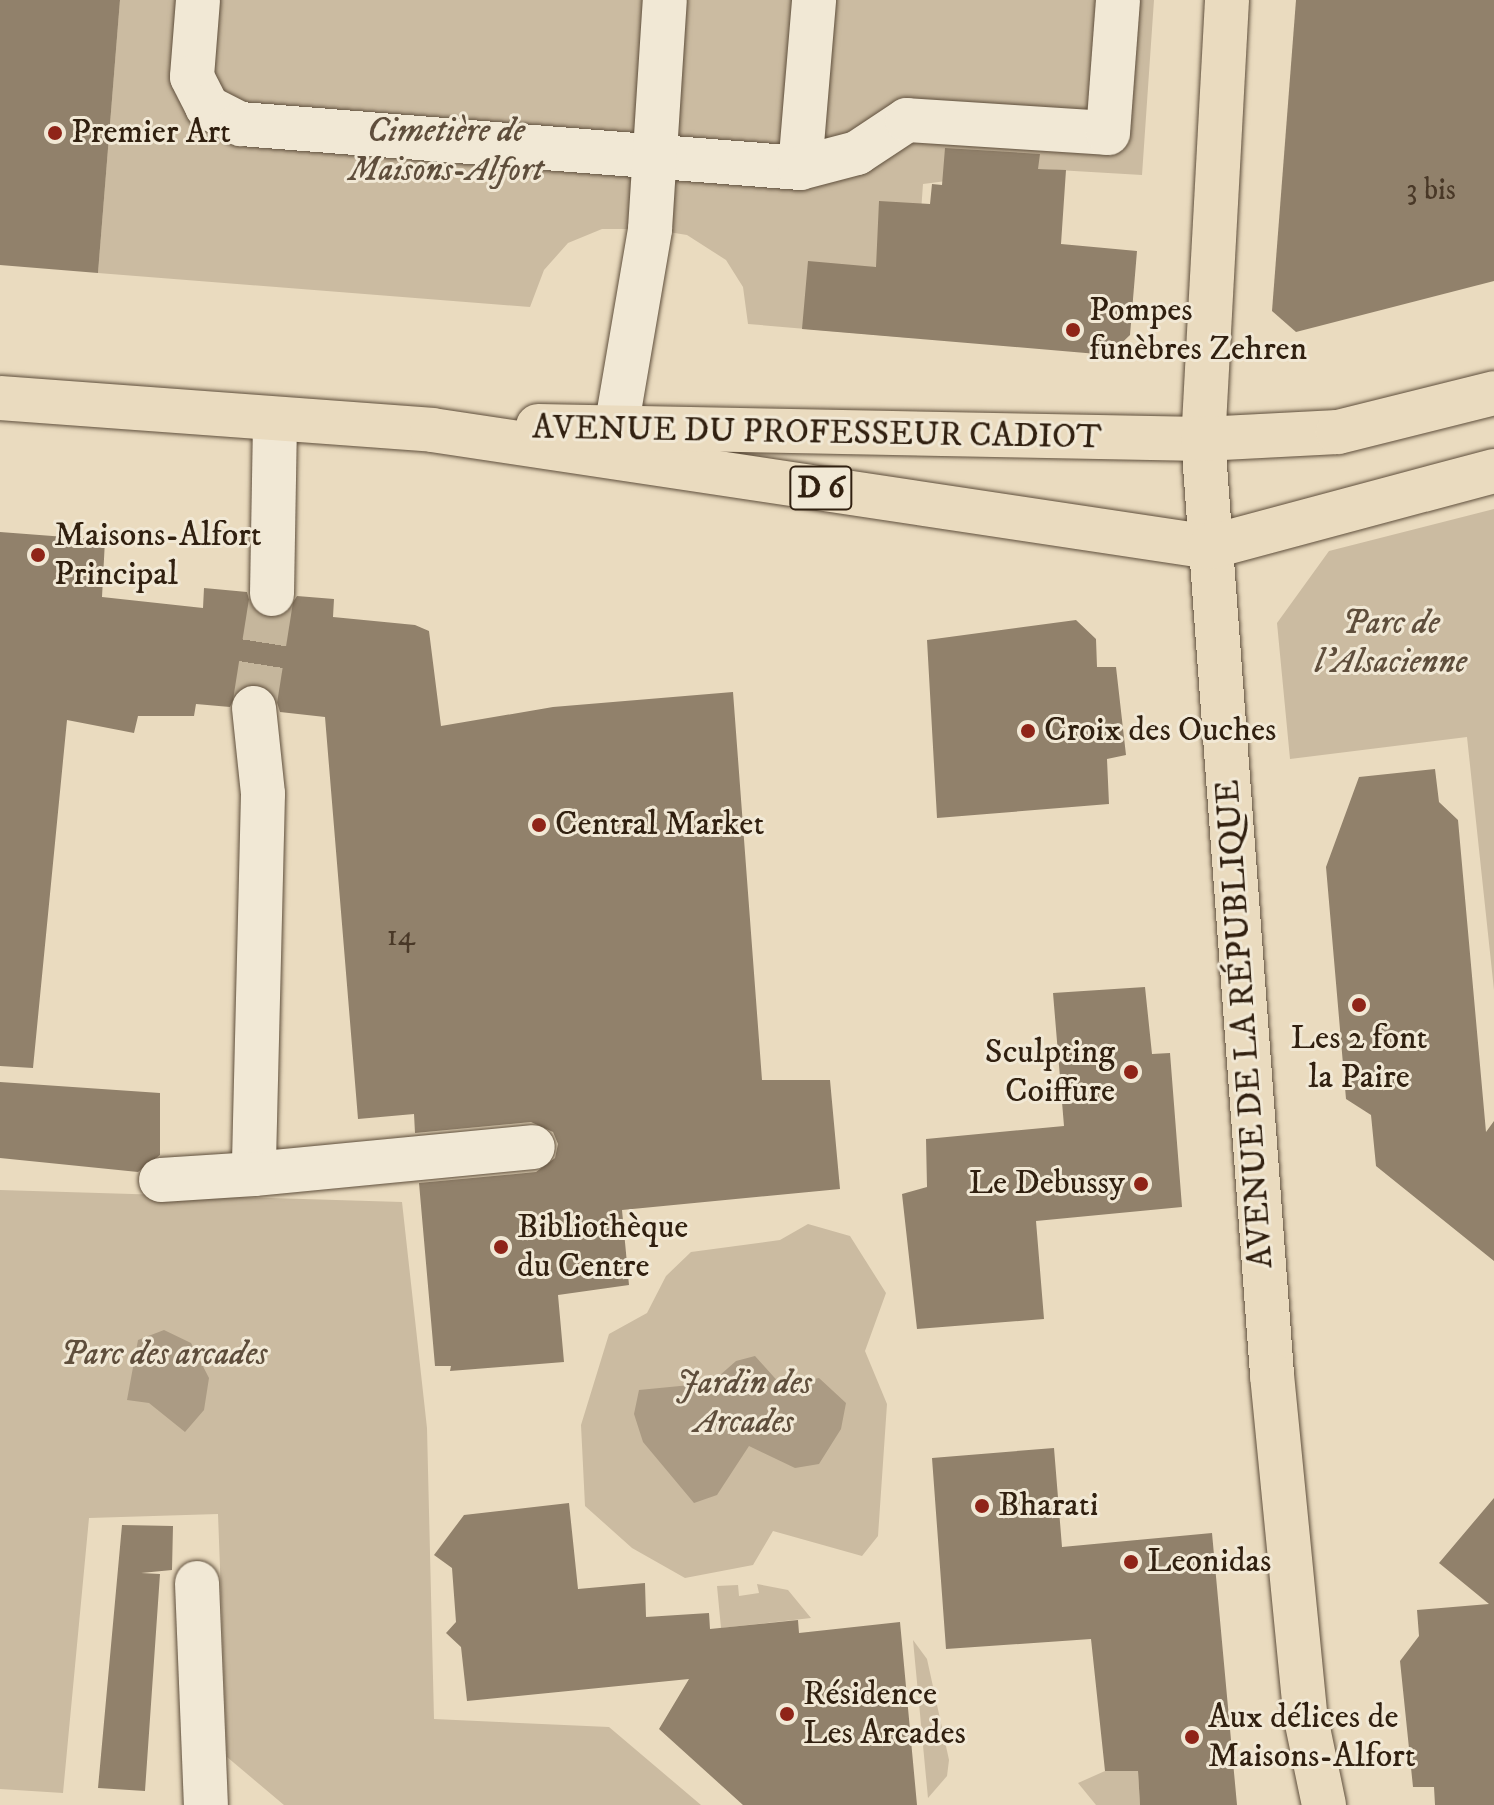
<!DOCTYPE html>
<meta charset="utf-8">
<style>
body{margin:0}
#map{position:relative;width:1494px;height:1805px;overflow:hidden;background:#eadbbf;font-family:"IM FELL DW Pica",serif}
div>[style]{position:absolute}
.green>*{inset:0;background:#cbbba1}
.water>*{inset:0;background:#ab9b84}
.building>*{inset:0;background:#91816b}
.minor-tunnel>*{height:44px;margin-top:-22px;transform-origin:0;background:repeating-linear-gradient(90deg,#c5b69c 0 44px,transparent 0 66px)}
.roads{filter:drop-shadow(0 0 2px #5f4f3c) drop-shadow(0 0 2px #5f4f3c)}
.minor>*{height:44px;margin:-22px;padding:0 22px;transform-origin:22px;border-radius:22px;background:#f1e8d5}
.major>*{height:44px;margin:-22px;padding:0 22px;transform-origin:22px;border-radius:22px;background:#eadbbf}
.dots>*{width:22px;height:22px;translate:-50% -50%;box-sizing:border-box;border:4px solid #f1e8d5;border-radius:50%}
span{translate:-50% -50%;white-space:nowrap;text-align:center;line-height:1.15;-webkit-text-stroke:6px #f1e8d5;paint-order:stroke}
.number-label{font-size:30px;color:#493827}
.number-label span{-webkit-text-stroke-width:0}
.shield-label span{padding:2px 6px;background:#f1e8d5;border:2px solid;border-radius:6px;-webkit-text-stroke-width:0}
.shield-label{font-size:32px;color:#312010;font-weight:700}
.park-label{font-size:34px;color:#5f4e3c;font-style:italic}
.poi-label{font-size:34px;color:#312010}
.left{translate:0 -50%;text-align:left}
.right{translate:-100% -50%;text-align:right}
.street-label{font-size:34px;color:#312010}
</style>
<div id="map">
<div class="green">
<i style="clip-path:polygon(120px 0,1154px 0,1142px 175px,1040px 169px,923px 184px,912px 338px,748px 324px,743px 287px,726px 260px,687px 235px,650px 229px,602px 229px,568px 243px,544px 270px,530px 307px,98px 273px)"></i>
<i style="clip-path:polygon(1494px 509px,1494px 990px,1467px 737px,1290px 759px,1277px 623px,1329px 551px)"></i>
<i style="clip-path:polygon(0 1190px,402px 1202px,427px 1428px,434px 1719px,609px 1727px,701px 1805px,284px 1805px,227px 1757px,218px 1514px,89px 1518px,63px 1793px,0 1789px)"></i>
<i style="clip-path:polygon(808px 1224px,850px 1236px,886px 1293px,865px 1351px,887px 1404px,878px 1536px,862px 1556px,773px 1531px,753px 1565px,685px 1578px,632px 1548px,585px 1506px,581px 1425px,609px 1334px,647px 1313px,666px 1276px,691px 1252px,780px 1240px)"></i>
<i style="clip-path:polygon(757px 1584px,788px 1590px,811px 1618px,721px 1628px,717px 1586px,738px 1585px,739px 1596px,759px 1593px)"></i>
<i style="clip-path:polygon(913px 1640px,927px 1659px,949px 1760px,947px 1776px,928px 1798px)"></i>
<i style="clip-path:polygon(1105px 1771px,1138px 1771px,1140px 1805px,1096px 1805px,1078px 1783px)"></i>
</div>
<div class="water">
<i style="clip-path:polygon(164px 1330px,191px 1343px,209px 1378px,204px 1410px,185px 1432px,149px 1403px,127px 1400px,138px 1340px)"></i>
<i style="clip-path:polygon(755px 1356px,782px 1386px,819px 1378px,846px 1403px,841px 1429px,819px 1464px,795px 1468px,749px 1446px,717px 1495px,694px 1503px,643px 1442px,634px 1414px,639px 1390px,711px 1383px,736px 1361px)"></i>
</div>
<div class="building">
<i style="clip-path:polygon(0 0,120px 0,98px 273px,0 265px)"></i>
<i style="clip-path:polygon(1296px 0,1494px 0,1494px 281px,1296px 332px,1272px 311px)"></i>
<i style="clip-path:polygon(945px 148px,1040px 154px,1038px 169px,1066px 170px,1061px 244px,1137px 251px,1130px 335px,1109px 355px,802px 329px,808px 261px,876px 267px,879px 201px,930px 204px,932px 184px,942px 185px)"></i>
<i style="clip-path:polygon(0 532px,105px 540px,102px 597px,203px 608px,204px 588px,247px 592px,251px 607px,272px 619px,285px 615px,297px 596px,334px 599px,333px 617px,415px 625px,429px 631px,441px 726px,553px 707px,733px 692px,762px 1080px,830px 1080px,840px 1189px,622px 1210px,629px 1285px,558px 1295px,564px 1362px,450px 1371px,451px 1366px,435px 1366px,419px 1183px,536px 1172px,555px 1158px,558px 1144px,553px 1132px,531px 1122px,415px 1133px,414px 1114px,358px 1119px,325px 717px,280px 712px,274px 693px,252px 683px,239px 688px,230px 707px,196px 704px,194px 716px,138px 716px,134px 733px,67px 720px,33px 1068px,0 1066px)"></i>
<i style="clip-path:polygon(1076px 620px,1096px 639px,1097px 667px,1116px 667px,1126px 755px,1107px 759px,1109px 804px,937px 818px,927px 640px)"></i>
<i style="clip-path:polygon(1435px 769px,1439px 802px,1458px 820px,1486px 1132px,1494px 1121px,1494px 1261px,1376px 1166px,1371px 1115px,1346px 1099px,1326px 867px,1359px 777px)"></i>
<i style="clip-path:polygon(1145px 987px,1152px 1054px,1170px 1053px,1182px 1207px,1036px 1221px,1044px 1319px,917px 1329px,902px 1194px,927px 1187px,926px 1139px,1064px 1126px,1053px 993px)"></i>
<i style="clip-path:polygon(0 1082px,160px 1093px,160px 1155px,138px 1172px,0 1158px)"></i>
<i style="clip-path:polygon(1054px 1448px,1062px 1547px,1212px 1533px,1237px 1805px,1140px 1805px,1138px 1771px,1105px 1771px,1091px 1639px,946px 1649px,932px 1458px)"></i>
<i style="clip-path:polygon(1494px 1498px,1494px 1805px,1435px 1805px,1434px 1787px,1413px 1787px,1400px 1661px,1419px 1636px,1417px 1610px,1489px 1604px,1439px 1563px)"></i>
<i style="clip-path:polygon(569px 1503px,578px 1589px,645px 1583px,646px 1617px,709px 1613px,710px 1629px,798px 1620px,799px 1633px,900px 1622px,917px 1805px,743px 1805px,659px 1729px,689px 1679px,467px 1701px,461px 1647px,446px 1633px,456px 1622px,452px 1568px,434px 1555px,464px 1515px)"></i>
<i style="clip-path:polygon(122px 1525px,173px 1526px,172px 1570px,141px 1573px,160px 1574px,145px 1791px,98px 1788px)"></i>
</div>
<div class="minor-tunnel">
<i style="left:254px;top:708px;width:115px;rotate:-81deg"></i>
</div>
<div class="roads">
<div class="minor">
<i style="left:198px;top:0;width:77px;rotate:94.5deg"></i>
<i style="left:192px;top:77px;width:34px;rotate:63deg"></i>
<i style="left:207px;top:107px;width:38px;rotate:27deg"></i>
<i style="left:241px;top:124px;width:561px;rotate:4.5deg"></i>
<i style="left:800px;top:168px;width:169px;rotate:-85.2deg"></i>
<i style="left:800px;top:168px;width:59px;rotate:-14.7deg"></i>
<i style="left:857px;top:153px;width:60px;rotate:-33.4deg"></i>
<i style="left:907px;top:120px;width:201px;rotate:3.7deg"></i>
<i style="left:1108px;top:133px;width:133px;rotate:-85.7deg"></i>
<i style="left:617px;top:423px;width:197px;rotate:-80.3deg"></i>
<i style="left:650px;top:229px;width:229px;rotate:-86.3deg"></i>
<i style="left:272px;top:594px;width:174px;rotate:-89deg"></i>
<i style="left:254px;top:708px;width:86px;rotate:84deg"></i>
<i style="left:263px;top:794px;width:380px;rotate:91.4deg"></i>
<i style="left:254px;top:1174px;width:280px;rotate:-5.5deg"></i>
<i style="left:161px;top:1180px;width:93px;rotate:-3.7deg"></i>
<i style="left:197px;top:1583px;width:222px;rotate:87.7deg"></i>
</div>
<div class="major">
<i style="left:1227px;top:0;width:440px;rotate:93.1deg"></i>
<i style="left:1203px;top:439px;width:939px;rotate:85.78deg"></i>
<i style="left:1272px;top:1375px;width:341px;rotate:84.4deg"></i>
<i style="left:1305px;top:1714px;width:93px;rotate:78.2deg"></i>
<i style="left:0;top:398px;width:433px;rotate:4.2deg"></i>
<i style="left:432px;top:430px;width:787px;rotate:8.55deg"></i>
<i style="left:1210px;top:547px;width:294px;rotate:-15deg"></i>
<i style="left:538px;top:426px;width:665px;rotate:1.12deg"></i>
<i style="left:1203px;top:439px;width:135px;rotate:-3deg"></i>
<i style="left:1338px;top:432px;width:161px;rotate:-14deg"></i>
</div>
</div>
<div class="dots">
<i style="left:55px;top:133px;background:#8f2418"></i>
<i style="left:1073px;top:330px;background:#8f2418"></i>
<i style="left:38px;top:555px;background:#8f2418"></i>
<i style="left:1028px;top:731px;background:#8f2418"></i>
<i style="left:539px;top:825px;background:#8f2418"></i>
<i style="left:1359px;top:1005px;background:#8f2418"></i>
<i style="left:1131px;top:1072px;background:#8f2418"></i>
<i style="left:1141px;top:1184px;background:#8f2418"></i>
<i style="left:501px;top:1247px;background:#8f2418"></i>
<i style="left:982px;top:1506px;background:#8f2418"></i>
<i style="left:1131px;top:1562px;background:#8f2418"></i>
<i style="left:787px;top:1714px;background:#8f2418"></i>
<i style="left:1192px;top:1737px;background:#8f2418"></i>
</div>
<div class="number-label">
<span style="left:1431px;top:191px">3 bis</span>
<span style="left:401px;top:937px">14</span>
</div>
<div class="shield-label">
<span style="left:821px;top:488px">D 6</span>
</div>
<div class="park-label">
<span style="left:446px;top:151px">Cimetière de<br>Maisons-Alfort</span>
<span style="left:1391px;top:643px">Parc de<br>l'Alsacienne</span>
<span style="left:164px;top:1355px">Parc des arcades</span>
<span style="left:744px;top:1403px">Jardin des<br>Arcades</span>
</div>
<div class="poi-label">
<span class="left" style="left:71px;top:133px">Premier Art</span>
<span class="left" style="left:1089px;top:330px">Pompes<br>funèbres Zehren</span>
<span class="left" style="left:54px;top:555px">Maisons-Alfort<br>Principal</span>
<span class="left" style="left:1044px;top:731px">Croix des Ouches</span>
<span class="left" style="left:555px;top:825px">Central Market</span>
<span style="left:1359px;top:1058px">Les 2 font<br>la Paire</span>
<span class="right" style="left:1115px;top:1072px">Sculpting<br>Coiffure</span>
<span class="right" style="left:1125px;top:1184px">Le Debussy</span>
<span class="left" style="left:517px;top:1247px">Bibliothèque<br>du Centre</span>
<span class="left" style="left:998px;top:1506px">Bharati</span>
<span class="left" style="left:1147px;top:1562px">Leonidas</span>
<span class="left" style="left:803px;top:1714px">Résidence<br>Les Arcades</span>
<span class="left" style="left:1208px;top:1737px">Aux délices de<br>Maisons-Alfort</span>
</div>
<div class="street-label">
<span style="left:817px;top:433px;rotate:1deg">AVENUE DU PROFESSEUR CADIOT</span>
<span style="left:1245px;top:1024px;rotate:-94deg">AVENUE DE LA RÉPUBLIQUE</span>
</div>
</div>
